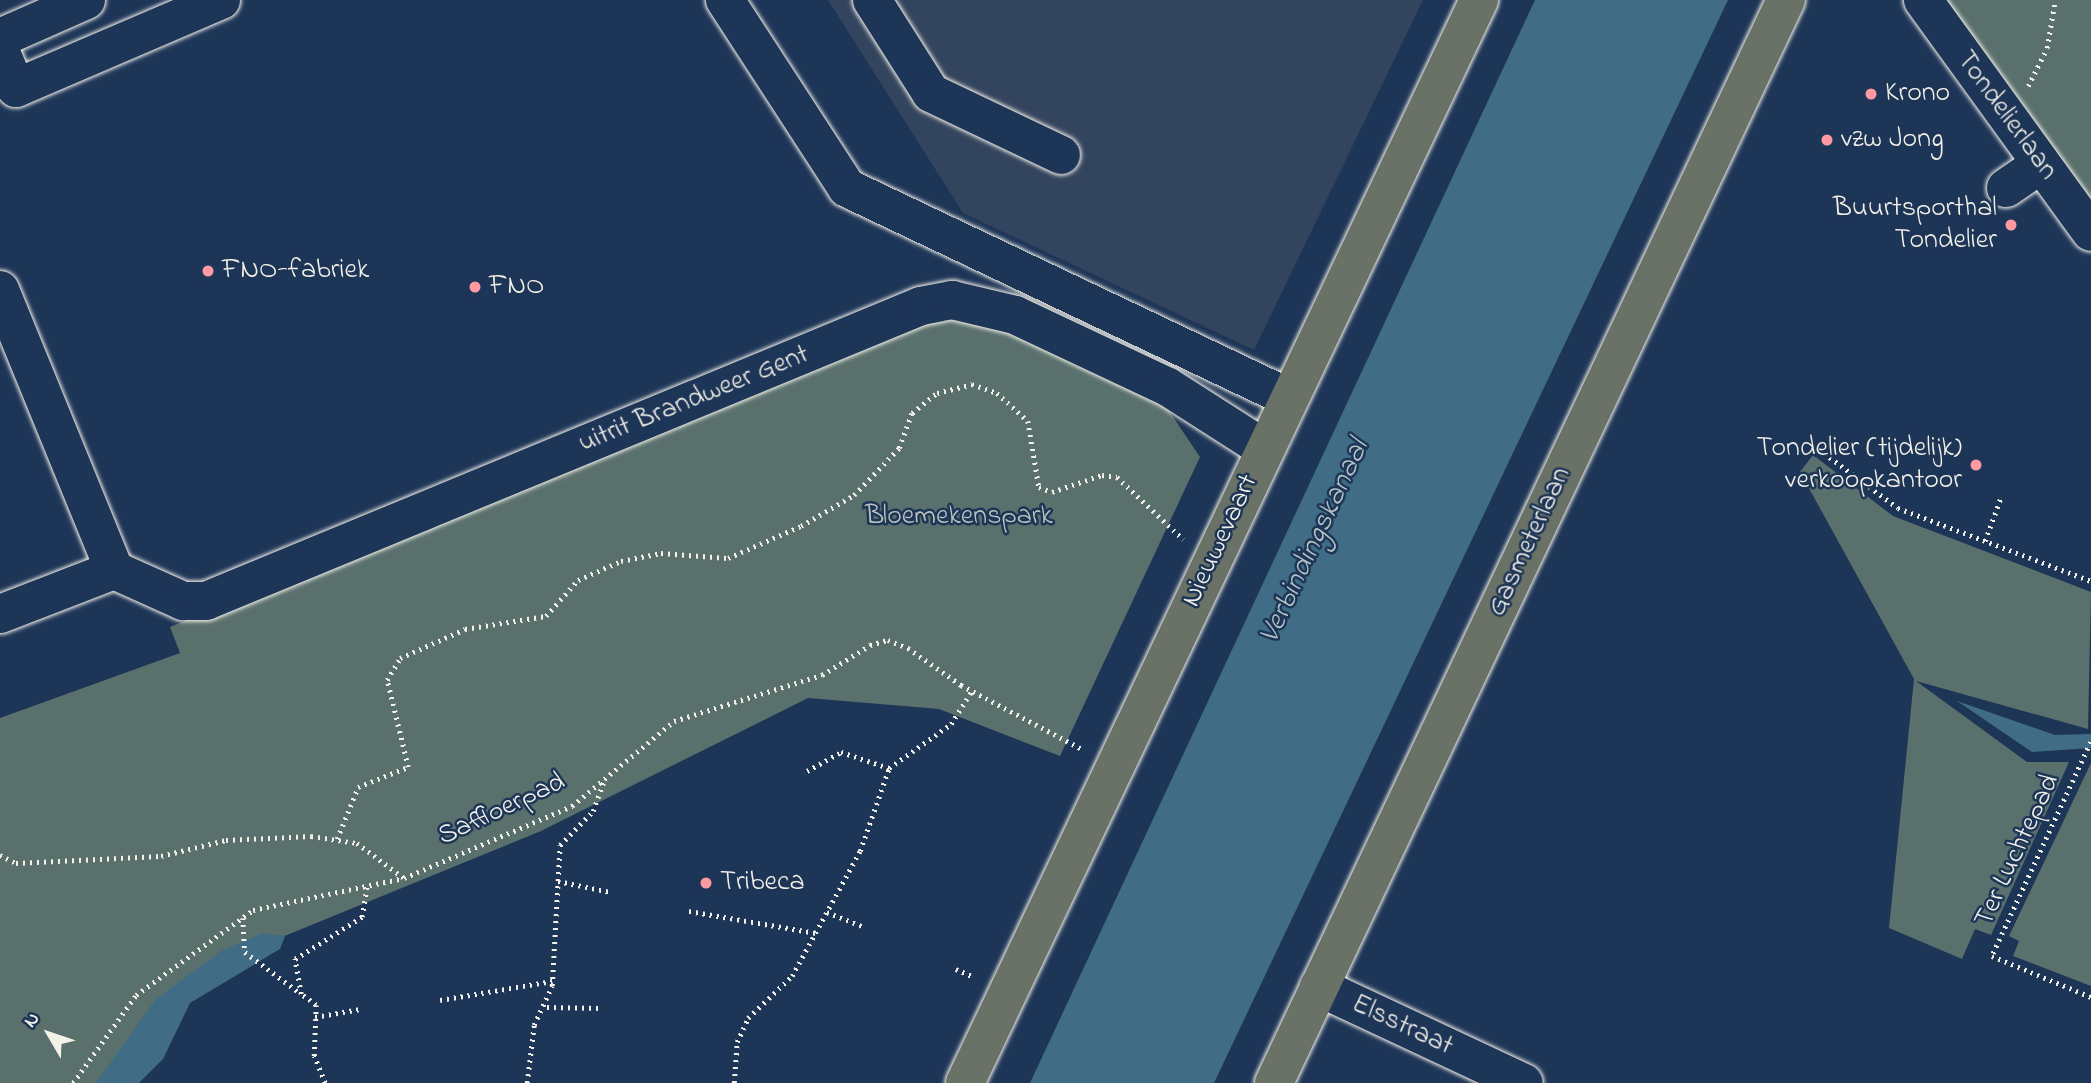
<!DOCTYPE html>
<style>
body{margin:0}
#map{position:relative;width:2091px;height:1083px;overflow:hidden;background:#1d3557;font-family:"Indie Flower",sans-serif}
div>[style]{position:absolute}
.built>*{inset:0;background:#33445e}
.green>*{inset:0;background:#59706d}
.water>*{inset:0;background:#406d85}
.path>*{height:4.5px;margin-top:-2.25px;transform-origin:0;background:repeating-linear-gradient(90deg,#f4f1e8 0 2px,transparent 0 7px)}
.roads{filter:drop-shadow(0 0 2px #f4f1e8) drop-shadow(0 0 2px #f4f1e8)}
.minor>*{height:38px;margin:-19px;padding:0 19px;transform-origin:19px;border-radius:19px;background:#1d3557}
.major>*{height:38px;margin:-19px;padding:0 19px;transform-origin:19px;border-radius:19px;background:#6a7166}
.dots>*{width:19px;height:19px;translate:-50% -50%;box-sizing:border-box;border:4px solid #1d3557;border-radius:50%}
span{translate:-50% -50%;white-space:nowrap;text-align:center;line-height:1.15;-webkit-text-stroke:5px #1d3557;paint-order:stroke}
.poi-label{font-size:28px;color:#f4f1e8}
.left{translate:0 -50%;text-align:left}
.right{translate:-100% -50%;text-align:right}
.street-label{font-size:28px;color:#f4f1e8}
.park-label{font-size:28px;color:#bec4bd}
.water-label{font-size:30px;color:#b5c3c5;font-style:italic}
.north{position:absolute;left:14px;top:999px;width:70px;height:70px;-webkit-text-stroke:5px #1d3557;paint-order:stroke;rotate:309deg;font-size:19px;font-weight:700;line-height:28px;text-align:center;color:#f4f1e8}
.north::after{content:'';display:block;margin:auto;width:24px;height:32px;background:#f4f1e8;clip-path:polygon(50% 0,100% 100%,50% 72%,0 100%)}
</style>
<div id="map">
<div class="built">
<i style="clip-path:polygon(828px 0,1423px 0,1254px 350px,963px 213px)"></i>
</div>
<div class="green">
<i style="clip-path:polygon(1944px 0,2091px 0,2091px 199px)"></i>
<i style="clip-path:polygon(966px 318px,1014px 330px,1165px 405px,1200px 457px,1060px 756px,939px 709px,808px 698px,541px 831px,194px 973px,120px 1083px,0 1083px,0 718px,180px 653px,170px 627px,926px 324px)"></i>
<i style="clip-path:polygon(1813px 455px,1893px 516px,2091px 592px,2088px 729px,1916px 681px,2027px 762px,2069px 762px,1991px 935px,1975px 929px,1962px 959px,1889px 928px,1914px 679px,1800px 472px)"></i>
<i style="clip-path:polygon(2091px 763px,2091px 986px,2013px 956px,2019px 941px,2009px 936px)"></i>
</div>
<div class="water">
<i style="clip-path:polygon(1535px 0,1728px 0,1214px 1083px,1030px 1083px)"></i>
<i style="clip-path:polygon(1957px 701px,2055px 735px,2091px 734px,2091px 748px,2032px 752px)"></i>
<i style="clip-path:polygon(263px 933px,285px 936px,280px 949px,190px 1003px,163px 1059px,139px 1083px,96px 1083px,156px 999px,221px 951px)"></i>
</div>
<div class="path">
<i style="left:2028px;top:86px;width:42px;rotate:-63.4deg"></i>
<i style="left:2047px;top:48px;width:49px;rotate:-80.5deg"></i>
<i style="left:1824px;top:453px;width:92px;rotate:36.6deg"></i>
<i style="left:1898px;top:508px;width:206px;rotate:20.7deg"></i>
<i style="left:1985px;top:541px;width:47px;rotate:-70deg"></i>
<i style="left:2091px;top:742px;width:236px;rotate:114.8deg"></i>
<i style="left:1992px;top:956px;width:107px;rotate:22.5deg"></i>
<i style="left:807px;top:771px;width:39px;rotate:-29deg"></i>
<i style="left:841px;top:752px;width:51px;rotate:18.4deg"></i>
<i style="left:337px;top:839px;width:56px;rotate:-68deg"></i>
<i style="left:358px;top:787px;width:54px;rotate:-21.8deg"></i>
<i style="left:408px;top:767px;width:89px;rotate:-103.6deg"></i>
<i style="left:387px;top:680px;width:26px;rotate:-59deg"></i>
<i style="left:400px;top:658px;width:71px;rotate:-24deg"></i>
<i style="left:465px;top:629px;width:82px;rotate:-9.1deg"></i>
<i style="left:546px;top:616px;width:48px;rotate:-48.4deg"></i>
<i style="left:578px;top:580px;width:47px;rotate:-23.8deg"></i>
<i style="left:621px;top:561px;width:41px;rotate:-11.3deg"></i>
<i style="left:661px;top:553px;width:67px;rotate:4.3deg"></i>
<i style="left:728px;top:558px;width:80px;rotate:-23.7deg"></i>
<i style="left:801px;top:526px;width:61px;rotate:-30.3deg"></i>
<i style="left:854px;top:495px;width:65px;rotate:-46.2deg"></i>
<i style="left:899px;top:448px;width:37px;rotate:-70deg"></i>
<i style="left:912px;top:413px;width:32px;rotate:-39deg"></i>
<i style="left:937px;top:393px;width:36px;rotate:-14deg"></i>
<i style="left:972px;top:384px;width:27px;rotate:20deg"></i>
<i style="left:997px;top:393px;width:42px;rotate:42.1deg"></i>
<i style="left:1028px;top:421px;width:67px;rotate:80.5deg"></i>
<i style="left:1039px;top:487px;width:14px;rotate:21deg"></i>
<i style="left:1052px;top:492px;width:53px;rotate:-18.8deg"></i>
<i style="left:1102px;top:475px;width:15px;rotate:8deg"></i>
<i style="left:1117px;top:477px;width:91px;rotate:43.2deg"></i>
<i style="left:0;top:855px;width:18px;rotate:27deg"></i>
<i style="left:16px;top:863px;width:145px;rotate:-2.8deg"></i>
<i style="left:161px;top:856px;width:67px;rotate:-13.8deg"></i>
<i style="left:226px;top:840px;width:85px;rotate:-2.7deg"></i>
<i style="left:311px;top:836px;width:47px;rotate:8.7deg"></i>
<i style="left:357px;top:843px;width:59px;rotate:36.7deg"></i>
<i style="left:558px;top:881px;width:53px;rotate:11.9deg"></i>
<i style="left:689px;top:911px;width:129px;rotate:9.8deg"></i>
<i style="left:827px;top:912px;width:40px;rotate:22deg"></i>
<i style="left:243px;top:918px;width:34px;rotate:87deg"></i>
<i style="left:245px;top:952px;width:69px;rotate:36.7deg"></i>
<i style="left:956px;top:969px;width:20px;rotate:24deg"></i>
<i style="left:440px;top:1000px;width:114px;rotate:-9.6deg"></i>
<i style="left:547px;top:1007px;width:55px;rotate:1deg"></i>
<i style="left:315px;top:1017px;width:46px;rotate:-10.1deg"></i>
<i style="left:73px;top:1083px;width:108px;rotate:-54.4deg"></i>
<i style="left:136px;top:995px;width:145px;rotate:-36deg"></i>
<i style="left:253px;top:910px;width:154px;rotate:-12deg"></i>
<i style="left:404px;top:878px;width:183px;rotate:-23.2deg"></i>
<i style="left:572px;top:806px;width:133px;rotate:-39.8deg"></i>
<i style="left:674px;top:721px;width:155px;rotate:-17.3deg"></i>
<i style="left:822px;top:675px;width:57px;rotate:-32deg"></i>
<i style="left:870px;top:645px;width:19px;rotate:-16deg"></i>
<i style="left:888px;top:640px;width:22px;rotate:22deg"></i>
<i style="left:908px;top:648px;width:65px;rotate:34.9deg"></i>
<i style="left:961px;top:685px;width:137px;rotate:27.9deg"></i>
<i style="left:325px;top:1083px;width:29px;rotate:-112deg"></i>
<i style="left:314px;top:1056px;width:51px;rotate:-87.8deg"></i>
<i style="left:316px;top:1005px;width:19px;rotate:-144deg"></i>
<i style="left:301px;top:994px;width:36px;rotate:-100deg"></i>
<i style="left:295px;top:959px;width:79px;rotate:-32.1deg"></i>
<i style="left:362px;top:917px;width:31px;rotate:-81deg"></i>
<i style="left:527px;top:1083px;width:58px;rotate:-83.1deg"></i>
<i style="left:534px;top:1025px;width:43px;rotate:-65.2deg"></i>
<i style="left:552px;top:986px;width:141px;rotate:-86.8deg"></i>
<i style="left:560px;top:845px;width:47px;rotate:-45.9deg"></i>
<i style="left:593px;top:811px;width:35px;rotate:-70deg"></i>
<i style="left:734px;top:1083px;width:41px;rotate:-85.8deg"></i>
<i style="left:737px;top:1042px;width:26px;rotate:-65deg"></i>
<i style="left:748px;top:1018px;width:61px;rotate:-43.7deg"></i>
<i style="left:792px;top:976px;width:142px;rotate:-61.5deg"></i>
<i style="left:860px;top:851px;width:88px;rotate:-70.7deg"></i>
<i style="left:889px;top:768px;width:76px;rotate:-35.4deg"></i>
<i style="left:951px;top:724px;width:40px;rotate:-58deg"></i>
</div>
<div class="roads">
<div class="minor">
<i style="left:725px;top:0;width:224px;rotate:57deg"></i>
<i style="left:847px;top:188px;width:489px;rotate:25.4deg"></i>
<i style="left:872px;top:0;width:110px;rotate:57.6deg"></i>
<i style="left:931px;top:93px;width:144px;rotate:25.5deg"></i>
<i style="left:1923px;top:0;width:286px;rotate:54.1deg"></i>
<i style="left:0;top:38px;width:94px;rotate:-23.8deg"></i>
<i style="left:0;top:50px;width:41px;rotate:67.2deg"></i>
<i style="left:16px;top:88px;width:223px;rotate:-23.2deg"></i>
<i style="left:2006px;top:188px;width:42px;rotate:-34.4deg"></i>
<i style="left:0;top:290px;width:302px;rotate:67.8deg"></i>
<i style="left:114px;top:570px;width:122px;rotate:158.9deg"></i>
<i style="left:114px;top:570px;width:76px;rotate:24.2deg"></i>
<i style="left:183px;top:601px;width:23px"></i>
<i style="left:206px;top:601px;width:773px;rotate:-22.42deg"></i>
<i style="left:921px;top:306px;width:32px;rotate:-11deg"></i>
<i style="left:952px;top:300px;width:65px;rotate:13.4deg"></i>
<i style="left:1015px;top:315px;width:169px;rotate:25.2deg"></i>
<i style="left:1168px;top:387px;width:115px;rotate:32.6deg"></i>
<i style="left:1319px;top:987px;width:226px;rotate:25.1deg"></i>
</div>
<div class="major">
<i style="left:965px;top:1083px;width:1199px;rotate:-64.61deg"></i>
<i style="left:1274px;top:1083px;width:1198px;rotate:-64.7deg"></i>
</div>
</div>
<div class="dots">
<i style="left:1871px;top:94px;background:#ff9aa2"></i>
<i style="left:1827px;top:140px;background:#ff9aa2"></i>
<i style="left:2011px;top:225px;background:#ff9aa2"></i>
<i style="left:208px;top:271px;background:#ff9aa2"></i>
<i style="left:475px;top:287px;background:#ff9aa2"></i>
<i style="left:1976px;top:465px;background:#ff9aa2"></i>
<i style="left:706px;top:883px;background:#ff9aa2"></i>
</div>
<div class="poi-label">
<span class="left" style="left:1885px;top:94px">Krono</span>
<span class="left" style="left:1841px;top:140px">vzw Jong</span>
<span class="right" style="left:1997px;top:225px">Buurtsporthal<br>Tondelier</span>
<span class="left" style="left:222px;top:271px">FNO-fabriek</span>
<span class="left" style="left:489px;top:287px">FNO</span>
<span class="right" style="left:1962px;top:465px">Tondelier (tijdelijk)<br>verkoopkantoor</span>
<span class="left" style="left:720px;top:883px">Tribeca</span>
</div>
<div class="street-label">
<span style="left:2006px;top:116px;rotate:54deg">Tondelierlaan</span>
<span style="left:694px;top:400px;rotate:-22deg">uitrit Brandweer Gent</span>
<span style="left:1221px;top:541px;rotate:-65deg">Nieuwevaart</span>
<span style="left:1530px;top:542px;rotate:-65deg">Gasmeterlaan</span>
<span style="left:502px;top:810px;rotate:-25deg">Saffloerpad</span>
<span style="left:2018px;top:851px;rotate:-65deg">Ter Luchtepad</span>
<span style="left:1402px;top:1026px;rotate:25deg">Elsstraat</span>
</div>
<div class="park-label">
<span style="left:959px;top:517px">Bloemekenspark</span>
</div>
<div class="water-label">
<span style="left:1315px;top:542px;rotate:-65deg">Verbindingskanaal</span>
</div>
<div class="north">N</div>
</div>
